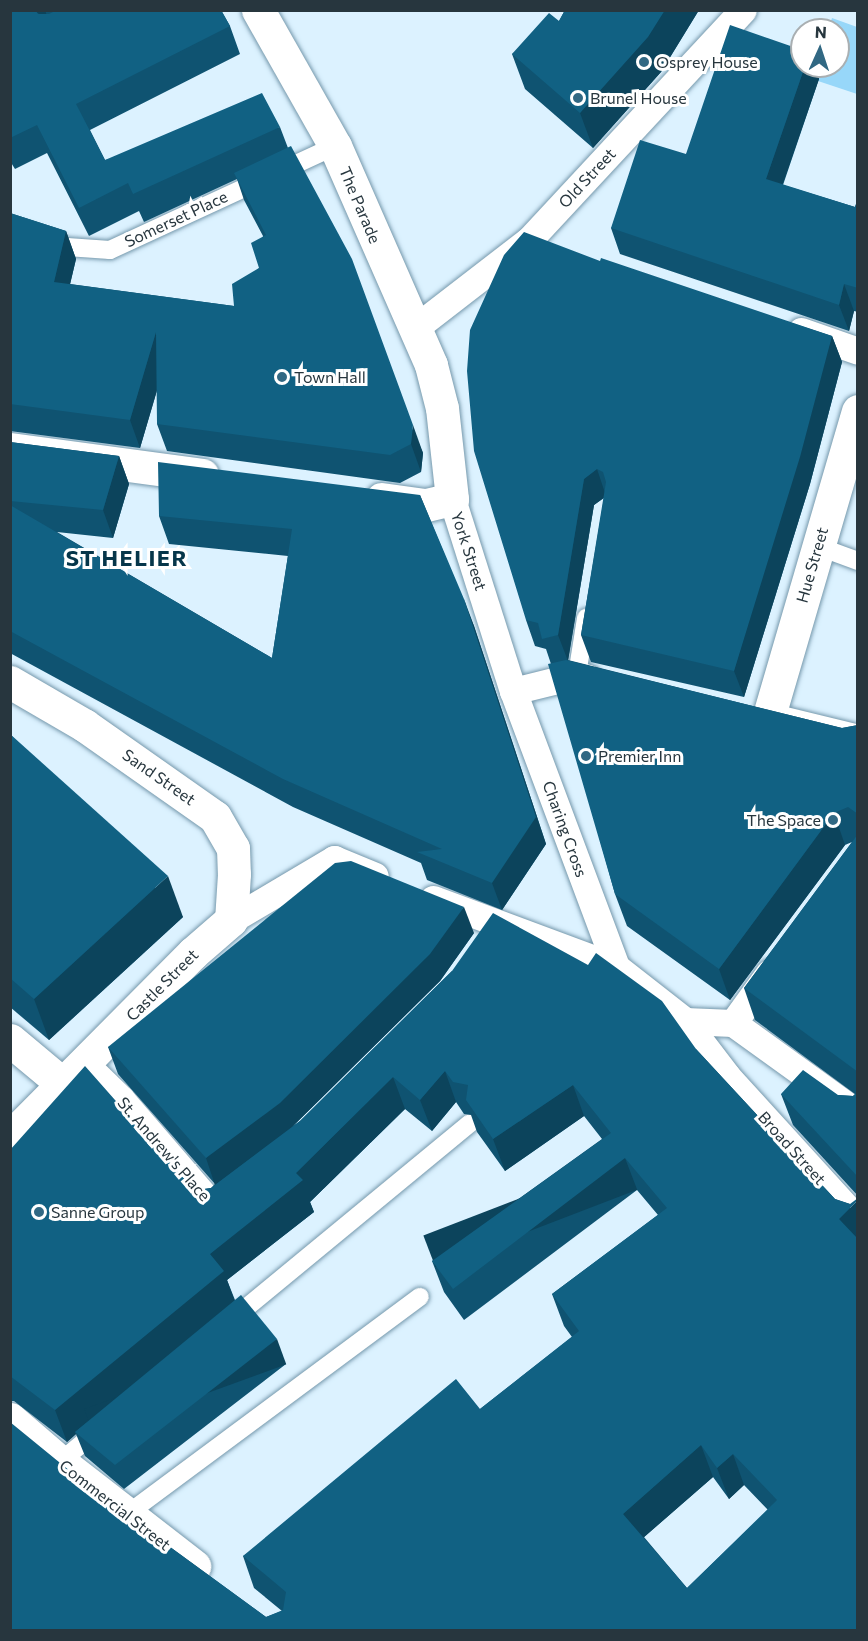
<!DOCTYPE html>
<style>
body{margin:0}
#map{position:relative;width:868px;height:1641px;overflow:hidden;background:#dcf2ff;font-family:Commissioner,sans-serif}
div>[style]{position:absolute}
.green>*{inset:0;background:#97d7f9}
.roads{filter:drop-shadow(0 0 2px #7598ac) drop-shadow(0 0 2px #7598ac)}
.service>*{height:18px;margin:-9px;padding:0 9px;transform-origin:9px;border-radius:9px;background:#fff}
.pedestrian>*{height:27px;margin:-13.5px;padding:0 13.5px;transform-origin:13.5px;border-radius:13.5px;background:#fff}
.minor>*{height:33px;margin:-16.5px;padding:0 16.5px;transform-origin:16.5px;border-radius:16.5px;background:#fff}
.secondary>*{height:33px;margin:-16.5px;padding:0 16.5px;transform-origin:16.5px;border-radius:16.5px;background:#fff}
.wall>*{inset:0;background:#0f5371}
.shaded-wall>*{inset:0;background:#0c445c;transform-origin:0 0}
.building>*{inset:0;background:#116183}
.dots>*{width:16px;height:16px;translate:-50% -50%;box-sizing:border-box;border:3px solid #fff;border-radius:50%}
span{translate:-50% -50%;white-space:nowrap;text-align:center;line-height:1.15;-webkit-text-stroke:6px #fff;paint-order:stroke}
.poi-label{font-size:16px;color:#27363e}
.left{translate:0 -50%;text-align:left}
.right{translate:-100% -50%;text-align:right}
.street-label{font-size:16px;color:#27363e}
.district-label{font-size:22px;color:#06364a;font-weight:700;letter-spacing:1.5px}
.frame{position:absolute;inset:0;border:12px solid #27363e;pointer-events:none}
.north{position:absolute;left:790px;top:18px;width:60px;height:60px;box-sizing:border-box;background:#fff;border:2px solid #a9afb2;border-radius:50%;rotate:3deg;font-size:16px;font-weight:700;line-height:24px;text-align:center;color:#27363e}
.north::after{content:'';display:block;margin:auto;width:21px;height:27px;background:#316883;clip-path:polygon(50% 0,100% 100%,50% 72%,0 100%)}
</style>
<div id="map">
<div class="green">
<i style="clip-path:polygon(832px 18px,857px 27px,857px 94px,812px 79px,816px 66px,838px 66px,838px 30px,828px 30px)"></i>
</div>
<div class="roads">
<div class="service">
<i style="left:10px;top:228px;width:60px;rotate:18.4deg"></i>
<i style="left:67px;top:247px;width:43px;rotate:4deg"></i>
<i style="left:110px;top:250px;width:248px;rotate:-24.8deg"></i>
<i style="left:817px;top:546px;width:44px;rotate:20.1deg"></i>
<i style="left:577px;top:675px;width:58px;rotate:-81deg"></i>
<i style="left:230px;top:1321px;width:311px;rotate:-39.5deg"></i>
<i style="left:60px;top:1462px;width:50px;rotate:-40.1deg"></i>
<i style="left:126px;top:1515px;width:366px;rotate:-36.6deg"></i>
</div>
<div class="pedestrian">
<i style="left:415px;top:328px;width:144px;rotate:-37.7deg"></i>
<i style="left:529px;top:240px;width:314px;rotate:-47.1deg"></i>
<i style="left:801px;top:331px;width:60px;rotate:19.3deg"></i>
<i style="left:452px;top:499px;width:201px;rotate:72.4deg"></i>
<i style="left:513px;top:691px;width:295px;rotate:69.5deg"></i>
<i style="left:513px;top:691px;width:66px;rotate:-14deg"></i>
<i style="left:577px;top:675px;width:11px;rotate:15deg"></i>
<i style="left:433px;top:899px;width:195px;rotate:20.4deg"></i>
<i style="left:616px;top:967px;width:88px;rotate:38deg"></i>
<i style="left:685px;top:1021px;width:69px;rotate:52.6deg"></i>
<i style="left:727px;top:1076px;width:195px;rotate:47.7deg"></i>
<i style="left:231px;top:920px;width:120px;rotate:-30.6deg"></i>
<i style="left:334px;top:859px;width:44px;rotate:22.5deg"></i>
<i style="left:685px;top:1021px;width:48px;rotate:2.4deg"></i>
<i style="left:733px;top:1023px;width:154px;rotate:35.8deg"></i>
<i style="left:733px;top:1023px;width:62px;rotate:-54.2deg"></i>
<i style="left:84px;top:1063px;width:52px;rotate:44.2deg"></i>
<i style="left:121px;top:1099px;width:141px;rotate:49.3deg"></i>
<i style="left:213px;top:1206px;width:14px;rotate:-36deg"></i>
</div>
<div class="minor">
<i style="left:258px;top:10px;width:156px;rotate:60.5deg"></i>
<i style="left:335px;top:146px;width:239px;rotate:66.3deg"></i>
<i style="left:431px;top:365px;width:44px;rotate:75.7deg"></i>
<i style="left:442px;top:408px;width:92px;rotate:83.7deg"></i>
<i style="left:452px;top:499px;width:28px;rotate:167deg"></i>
<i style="left:425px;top:505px;width:44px;rotate:-172.2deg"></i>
<i style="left:858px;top:411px;width:321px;rotate:106.3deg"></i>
<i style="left:768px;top:719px;width:93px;rotate:13.7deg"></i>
<i style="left:10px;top:449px;width:194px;rotate:7.7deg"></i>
<i style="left:10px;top:1419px;width:66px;rotate:40.7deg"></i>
<i style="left:60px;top:1462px;width:170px;rotate:37.8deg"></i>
</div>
<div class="secondary">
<i style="left:10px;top:682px;width:86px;rotate:30.2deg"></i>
<i style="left:84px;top:725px;width:160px;rotate:35.1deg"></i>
<i style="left:215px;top:817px;width:36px;rotate:60deg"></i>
<i style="left:233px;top:848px;width:26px;rotate:88deg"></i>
<i style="left:234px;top:874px;width:46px;rotate:93.7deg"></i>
<i style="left:231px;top:920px;width:50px;rotate:139deg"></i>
<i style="left:193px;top:953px;width:260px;rotate:134.8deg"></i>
<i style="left:10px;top:1040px;width:72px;rotate:39.9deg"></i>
</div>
</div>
<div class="wall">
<i style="clip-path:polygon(10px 10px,221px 10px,230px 26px,240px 54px,90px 130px,105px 160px,280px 127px,288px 148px,423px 453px,421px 472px,400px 483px,167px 451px,157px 424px,157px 390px,140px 448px,10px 431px,10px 213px,66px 231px,76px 259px,70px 284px,234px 306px,259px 268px,263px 236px,244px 200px,237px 179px,144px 222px,139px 211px,89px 236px,47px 153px,15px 169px,10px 161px)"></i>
<i style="clip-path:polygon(565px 10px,699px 10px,661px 72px,593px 148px,525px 89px,512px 54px,559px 21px)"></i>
<i style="clip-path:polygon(802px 66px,815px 66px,819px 79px,783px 185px,855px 207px,858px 198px,858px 312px,854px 311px,849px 331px,620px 254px,611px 228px,686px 154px)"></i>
<i style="clip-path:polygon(600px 261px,832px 336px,842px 362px,810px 484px,744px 697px,591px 662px,581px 635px,604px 498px,594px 505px,568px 660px,842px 728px,858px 725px,858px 1196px,793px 1125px,781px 1094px,838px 1095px,853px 1096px,855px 1094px,755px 1020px,744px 988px,852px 842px,845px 845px,730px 1000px,627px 926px,615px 894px,551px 664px,546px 649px,535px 646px,526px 620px)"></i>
<i style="clip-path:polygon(10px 442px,119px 456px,129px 484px,113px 538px,57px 532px,272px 658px,288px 556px,169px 544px,159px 516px,420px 495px,474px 626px,546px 844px,502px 910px,427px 880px,421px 863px,293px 807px,10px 653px)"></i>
<i style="clip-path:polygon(10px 734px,183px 917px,49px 1040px,10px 1007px)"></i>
<i style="clip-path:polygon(evenodd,474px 933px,440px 981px,293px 1126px,300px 1121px,452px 971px,696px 1049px,835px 1199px,850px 1204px,858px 1630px,10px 1630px,103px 1498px,266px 1617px,282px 1611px,254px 1588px,243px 1556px,480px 1409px,572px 1337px,564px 1326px,552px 1294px,658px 1215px,637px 1190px,464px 1320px,444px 1292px,432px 1261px,602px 1139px,584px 1116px,505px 1171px,477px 1132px,471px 1115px,464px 1114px,456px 1102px,432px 1131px,405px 1109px,310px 1202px,314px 1212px,227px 1280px,235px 1300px,286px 1364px,124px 1489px,85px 1456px,76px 1434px,67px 1442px,14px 1401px,10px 1401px,10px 1150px,190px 1185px,197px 1190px,211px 1188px,215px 1184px,118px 1074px,108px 1047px,474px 933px,713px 1477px,729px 1499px,744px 1485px,768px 1510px,687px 1588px,644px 1537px,713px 1477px)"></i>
</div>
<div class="shaded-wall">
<i style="clip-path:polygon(34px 10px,45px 10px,49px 22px)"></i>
<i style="clip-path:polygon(665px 10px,699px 10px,661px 72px,593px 148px,580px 113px)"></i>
<i style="clip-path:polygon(805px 66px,815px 66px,819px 79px,775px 206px,766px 179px)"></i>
<i style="clip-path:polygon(66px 231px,76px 259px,64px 310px,54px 282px)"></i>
<i style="clip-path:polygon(844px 284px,854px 311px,849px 331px,839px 305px)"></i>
<i style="clip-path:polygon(156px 332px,166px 360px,140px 448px,130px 420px)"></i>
<i style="clip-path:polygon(832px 336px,842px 362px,810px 484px,744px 697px,734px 671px)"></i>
<i style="clip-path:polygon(413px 425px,423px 453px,421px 472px,411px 444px)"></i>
<i style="clip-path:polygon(119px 456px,129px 484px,113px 538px,103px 510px)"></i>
<i style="clip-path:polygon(597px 469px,606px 496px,594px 505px,568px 661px,558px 635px,584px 479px)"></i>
<i style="clip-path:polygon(464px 599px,474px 626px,546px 844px,502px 910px,492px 883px)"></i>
<i style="clip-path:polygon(834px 813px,845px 845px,730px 1000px,719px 969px)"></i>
<i style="clip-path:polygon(168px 876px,183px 917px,49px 1040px,34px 999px)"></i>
<i style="clip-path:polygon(464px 907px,474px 933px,440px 981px,290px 1129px,215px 1185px,206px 1158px)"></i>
<i style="clip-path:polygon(445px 1071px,456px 1102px,432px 1131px,420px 1100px)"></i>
<i style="clip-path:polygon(393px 1077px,405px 1109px,310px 1202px,314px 1212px,227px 1280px,235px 1302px,75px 1432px,76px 1434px,67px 1442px,55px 1410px,210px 1254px,296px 1173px)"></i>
<i style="clip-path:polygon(573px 1085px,584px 1116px,505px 1171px,493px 1139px)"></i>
<i style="left:625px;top:1158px;width:34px;height:216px;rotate:69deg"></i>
<i style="clip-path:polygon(858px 1200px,858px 1243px,839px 1219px)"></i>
<i style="left:277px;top:1339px;width:27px;height:205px;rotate:70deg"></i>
<i style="clip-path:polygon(701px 1445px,713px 1477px,635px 1545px,623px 1514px)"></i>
<i style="clip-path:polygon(733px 1454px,744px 1485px,729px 1499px,717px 1468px)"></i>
</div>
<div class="building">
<i style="clip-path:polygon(10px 10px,35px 10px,38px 14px,49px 14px,57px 10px,221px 10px,230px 26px,76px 104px,105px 160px,262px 93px,280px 127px,133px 194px,128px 183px,79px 208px,37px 125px,10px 138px)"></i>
<i style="clip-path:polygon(565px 10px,665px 10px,648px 37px,580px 113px,512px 54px,549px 13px,559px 21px)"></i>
<i style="clip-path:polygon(730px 25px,802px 50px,802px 66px,805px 66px,766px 179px,855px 207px,858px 198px,858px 288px,844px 284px,839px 305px,611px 228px,640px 140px,686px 154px)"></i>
<i style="clip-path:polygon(291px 146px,352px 259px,413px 425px,411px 444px,390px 455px,157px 424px,156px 332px,130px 420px,10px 404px,10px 213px,66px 231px,54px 282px,234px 306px,232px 284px,259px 268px,251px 243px,266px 235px,234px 173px)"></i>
<i style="clip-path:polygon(524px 232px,600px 261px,601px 258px,832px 336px,800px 457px,734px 671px,581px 635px,606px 482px,603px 472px,597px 469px,584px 479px,558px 635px,542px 639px,538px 623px,526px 620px,474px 451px,467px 371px,470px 330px,504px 255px)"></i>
<i style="clip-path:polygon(10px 442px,119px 456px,103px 510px,10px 501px)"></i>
<i style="clip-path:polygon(158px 462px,420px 495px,464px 599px,536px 817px,492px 883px,417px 852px,442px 849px,283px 779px,10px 631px,10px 505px,272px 658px,292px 529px,159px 516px)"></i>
<i style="clip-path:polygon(566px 660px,842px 728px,858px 725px,858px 814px,848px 807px,834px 813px,719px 969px,615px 894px,548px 664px)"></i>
<i style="clip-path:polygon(10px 734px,168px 876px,34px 999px,10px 978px)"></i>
<i style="clip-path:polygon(858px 834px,858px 1072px,744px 988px)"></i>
<i style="clip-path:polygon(351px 861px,464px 907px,430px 954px,280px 1103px,206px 1158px,108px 1047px,335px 863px)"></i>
<i style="clip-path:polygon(evenodd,493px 913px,588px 965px,596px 953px,662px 1001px,696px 1049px,835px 1199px,850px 1204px,858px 1198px,858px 1200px,839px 1219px,858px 1239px,858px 1630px,10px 1630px,10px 1422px,103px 1498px,266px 1617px,283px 1610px,286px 1592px,243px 1556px,456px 1379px,480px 1409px,579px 1331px,552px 1294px,667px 1208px,625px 1158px,453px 1289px,432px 1261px,611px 1133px,573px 1085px,493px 1139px,466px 1100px,468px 1085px,453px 1082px,445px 1071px,420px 1100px,393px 1077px,296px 1173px,303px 1180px,210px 1254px,224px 1271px,55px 1410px,10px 1376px,10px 1150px,85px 1066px,190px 1185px,197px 1190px,211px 1188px,300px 1121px,452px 971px,493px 913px,701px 1445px,717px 1468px,733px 1454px,777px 1500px,687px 1588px,623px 1514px,701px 1445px)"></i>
<i style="clip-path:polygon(803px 1070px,838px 1095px,853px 1096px,858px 1092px,858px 1177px,781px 1094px)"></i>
<i style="clip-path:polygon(241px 1295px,277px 1339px,115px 1465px,75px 1432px)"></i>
</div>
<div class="dots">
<i style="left:644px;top:62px;background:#316883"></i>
<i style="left:578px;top:98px;background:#316883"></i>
<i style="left:282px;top:377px;background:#316883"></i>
<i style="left:586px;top:756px;background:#316883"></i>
<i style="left:833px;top:820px;background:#316883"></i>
<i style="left:39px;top:1212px;background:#316883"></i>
</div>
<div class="poi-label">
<span class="left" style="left:656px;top:62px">Osprey House</span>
<span class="left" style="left:590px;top:98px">Brunel House</span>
<span class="left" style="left:294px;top:377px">Town Hall</span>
<span class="left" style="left:598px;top:756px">Premier Inn</span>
<span class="right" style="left:821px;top:820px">The Space</span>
<span class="left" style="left:51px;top:1212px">Sanne Group</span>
</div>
<div class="street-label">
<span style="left:587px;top:178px;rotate:-47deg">Old Street</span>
<span style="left:360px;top:205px;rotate:67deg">The Parade</span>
<span style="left:176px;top:219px;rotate:-25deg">Somerset Place</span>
<span style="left:469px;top:551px;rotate:72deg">York Street</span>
<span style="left:812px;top:565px;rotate:-74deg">Hue Street</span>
<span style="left:159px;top:777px;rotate:35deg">Sand Street</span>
<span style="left:565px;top:829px;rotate:70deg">Charing Cross</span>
<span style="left:162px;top:985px;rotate:-45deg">Castle Street</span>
<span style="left:792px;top:1148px;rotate:48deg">Broad Street</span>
<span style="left:164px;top:1149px;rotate:49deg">St. Andrew's Place</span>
<span style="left:115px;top:1505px;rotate:38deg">Commercial Street</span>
</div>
<div class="district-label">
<span style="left:127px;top:558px">ST HELIER</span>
</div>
<div class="frame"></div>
<div class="north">N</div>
</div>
